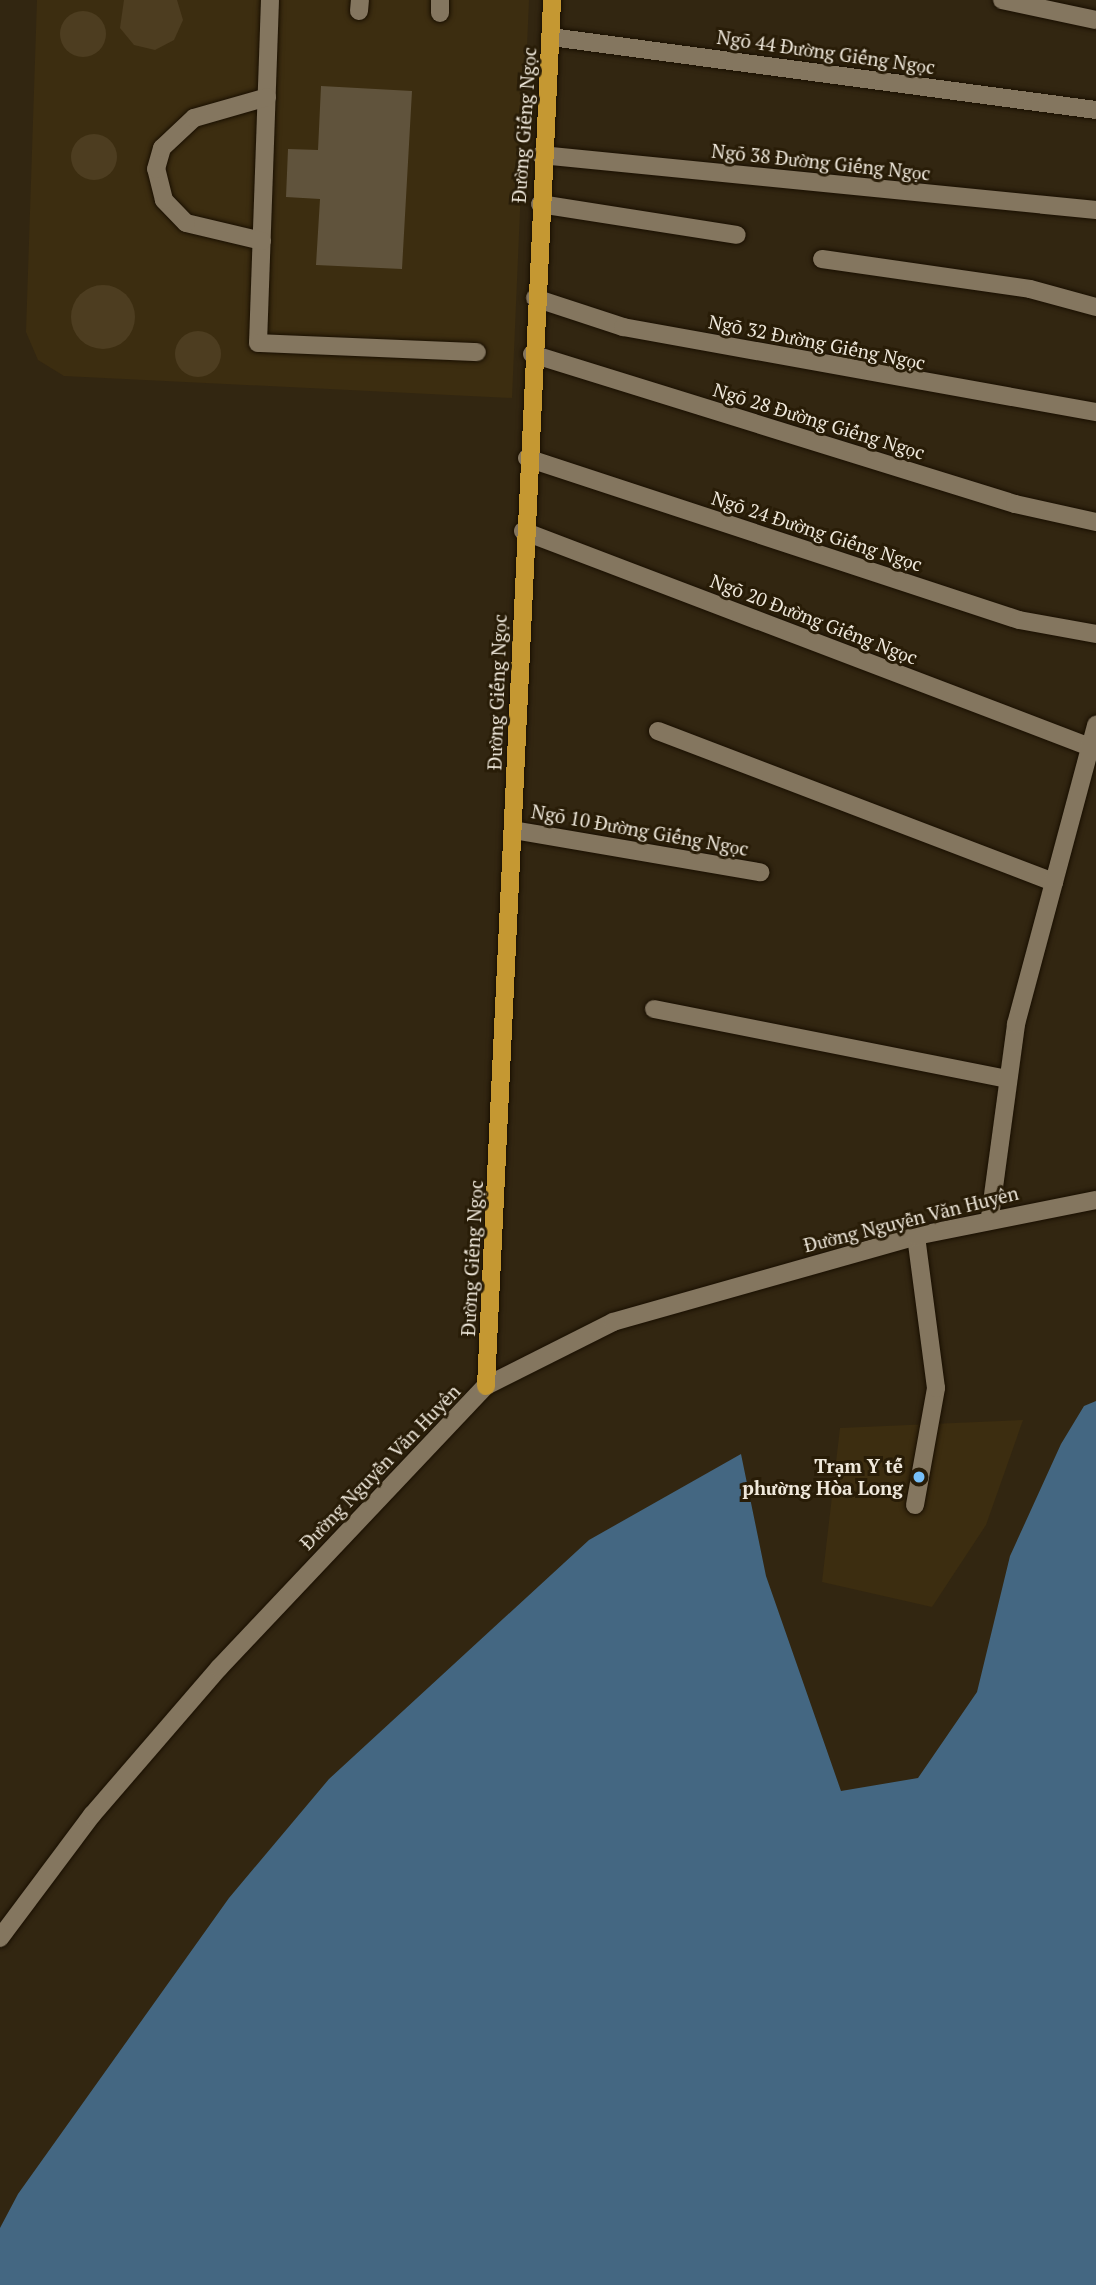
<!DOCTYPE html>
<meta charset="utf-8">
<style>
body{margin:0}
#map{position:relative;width:1096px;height:2285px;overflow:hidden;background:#322611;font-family:"PT Serif",serif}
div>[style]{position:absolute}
.built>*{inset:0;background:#3c2d10}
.green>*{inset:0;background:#4d3d20}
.round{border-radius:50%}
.water>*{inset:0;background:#446782}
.building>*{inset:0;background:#60533c}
.roads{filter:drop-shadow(0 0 2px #190f00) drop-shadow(0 0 2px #190f00)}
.minor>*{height:18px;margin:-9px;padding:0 9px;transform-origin:9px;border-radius:9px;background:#84765f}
.major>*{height:18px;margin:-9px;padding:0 9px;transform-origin:9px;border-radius:9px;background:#c59832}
.dots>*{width:19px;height:19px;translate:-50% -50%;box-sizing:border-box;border:4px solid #281c07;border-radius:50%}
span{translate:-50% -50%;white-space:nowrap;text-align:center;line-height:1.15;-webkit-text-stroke:6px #281c07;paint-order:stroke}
.street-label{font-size:19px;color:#efe8db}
.poi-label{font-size:19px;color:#efe8db;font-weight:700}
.right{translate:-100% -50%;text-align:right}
</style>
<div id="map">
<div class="built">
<i style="clip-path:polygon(37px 0,529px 0,512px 398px,64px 376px,38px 360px,26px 332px)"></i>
<i style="clip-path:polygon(1023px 1420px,986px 1525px,932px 1607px,822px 1582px,840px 1428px)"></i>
</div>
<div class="green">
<i style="clip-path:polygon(124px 0,177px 0,183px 20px,174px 40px,155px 50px,134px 45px,120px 28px)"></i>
<i class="round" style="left:60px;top:11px;width:46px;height:46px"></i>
<i class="round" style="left:71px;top:134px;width:46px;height:46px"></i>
<i class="round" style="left:71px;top:285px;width:64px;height:64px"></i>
<i class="round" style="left:175px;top:331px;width:46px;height:46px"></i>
</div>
<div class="water">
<i style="clip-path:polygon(1096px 1401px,1096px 2285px,0 2285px,0 2228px,18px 2194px,229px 1898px,329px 1779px,589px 1540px,741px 1454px,766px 1576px,841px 1791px,918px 1778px,977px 1692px,1010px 1556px,1061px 1444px,1084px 1406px)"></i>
</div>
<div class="building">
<i style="clip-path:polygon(321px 86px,412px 91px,402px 269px,316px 265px,320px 199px,286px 197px,288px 149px,318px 150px)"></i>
</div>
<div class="roads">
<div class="minor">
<i style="left:270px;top:0;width:343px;rotate:92deg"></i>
<i style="left:258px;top:343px;width:219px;rotate:2.4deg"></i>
<i style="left:1002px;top:0;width:96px;rotate:12deg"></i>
<i style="left:359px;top:11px;width:11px;rotate:-85deg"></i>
<i style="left:440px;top:13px;width:13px;rotate:-90deg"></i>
<i style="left:551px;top:37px;width:550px;rotate:7.63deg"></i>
<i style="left:541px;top:155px;width:558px;rotate:5.66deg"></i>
<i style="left:540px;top:204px;width:199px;rotate:8.9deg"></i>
<i style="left:262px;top:241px;width:78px;rotate:-166.7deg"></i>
<i style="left:186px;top:223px;width:32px;rotate:-134deg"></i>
<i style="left:164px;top:200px;width:32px;rotate:-104deg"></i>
<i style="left:156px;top:169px;width:22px;rotate:-74deg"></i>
<i style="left:162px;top:148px;width:44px;rotate:-43.2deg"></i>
<i style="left:194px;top:118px;width:76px;rotate:-16deg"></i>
<i style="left:822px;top:259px;width:210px;rotate:8.2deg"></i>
<i style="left:1030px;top:289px;width:68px;rotate:15.3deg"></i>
<i style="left:535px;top:298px;width:93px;rotate:18.2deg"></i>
<i style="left:623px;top:327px;width:481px;rotate:10.2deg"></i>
<i style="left:532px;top:354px;width:506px;rotate:17.25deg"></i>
<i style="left:1015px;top:504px;width:83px;rotate:12.5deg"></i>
<i style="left:527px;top:458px;width:518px;rotate:18.23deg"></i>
<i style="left:1019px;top:620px;width:78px;rotate:10.3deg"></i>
<i style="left:523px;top:531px;width:607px;rotate:20.85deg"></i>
<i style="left:658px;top:731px;width:424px;rotate:20.9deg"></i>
<i style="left:513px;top:830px;width:251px;rotate:9.7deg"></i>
<i style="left:654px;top:1009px;width:359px;rotate:11.2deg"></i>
<i style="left:990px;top:1217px;width:195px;rotate:-82.3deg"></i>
<i style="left:1016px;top:1024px;width:310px;rotate:-75deg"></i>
<i style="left:915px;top:1505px;width:119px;rotate:-79.8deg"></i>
<i style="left:936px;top:1388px;width:153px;rotate:-97.5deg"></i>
<i style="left:0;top:1938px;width:154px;rotate:-53.2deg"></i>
<i style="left:92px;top:1815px;width:194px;rotate:-49.2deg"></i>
<i style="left:219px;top:1668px;width:388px;rotate:-46.6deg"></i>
<i style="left:486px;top:1386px;width:142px;rotate:-26.7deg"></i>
<i style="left:613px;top:1322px;width:315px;rotate:-15.8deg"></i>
<i style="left:916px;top:1236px;width:184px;rotate:-11.3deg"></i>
</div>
<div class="major">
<i style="left:486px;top:1386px;width:1388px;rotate:-87.27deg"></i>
</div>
</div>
<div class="dots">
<i style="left:919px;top:1477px;background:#77bff7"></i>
</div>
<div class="street-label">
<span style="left:826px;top:52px;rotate:8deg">Ngõ 44 Đường Giếng Ngọc</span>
<span style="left:524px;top:125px;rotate:-86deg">Đường Giếng Ngọc</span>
<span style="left:821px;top:162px;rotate:6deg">Ngõ 38 Đường Giếng Ngọc</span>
<span style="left:817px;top:342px;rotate:11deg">Ngõ 32 Đường Giếng Ngọc</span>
<span style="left:819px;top:421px;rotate:17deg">Ngõ 28 Đường Giếng Ngọc</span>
<span style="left:817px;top:531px;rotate:18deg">Ngõ 24 Đường Giếng Ngọc</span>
<span style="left:814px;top:619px;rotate:21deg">Ngõ 20 Đường Giếng Ngọc</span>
<span style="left:497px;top:692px;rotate:-88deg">Đường Giếng Ngọc</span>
<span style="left:640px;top:830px;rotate:10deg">Ngõ 10 Đường Giếng Ngọc</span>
<span style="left:911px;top:1219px;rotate:-14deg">Đường Nguyễn Văn Huyên</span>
<span style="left:472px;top:1258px;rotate:-87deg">Đường Giếng Ngọc</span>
<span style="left:380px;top:1467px;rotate:-46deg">Đường Nguyễn Văn Huyên</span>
</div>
<div class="poi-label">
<span class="right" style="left:903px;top:1477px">Trạm Y tế<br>phường Hòa Long</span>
</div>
</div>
